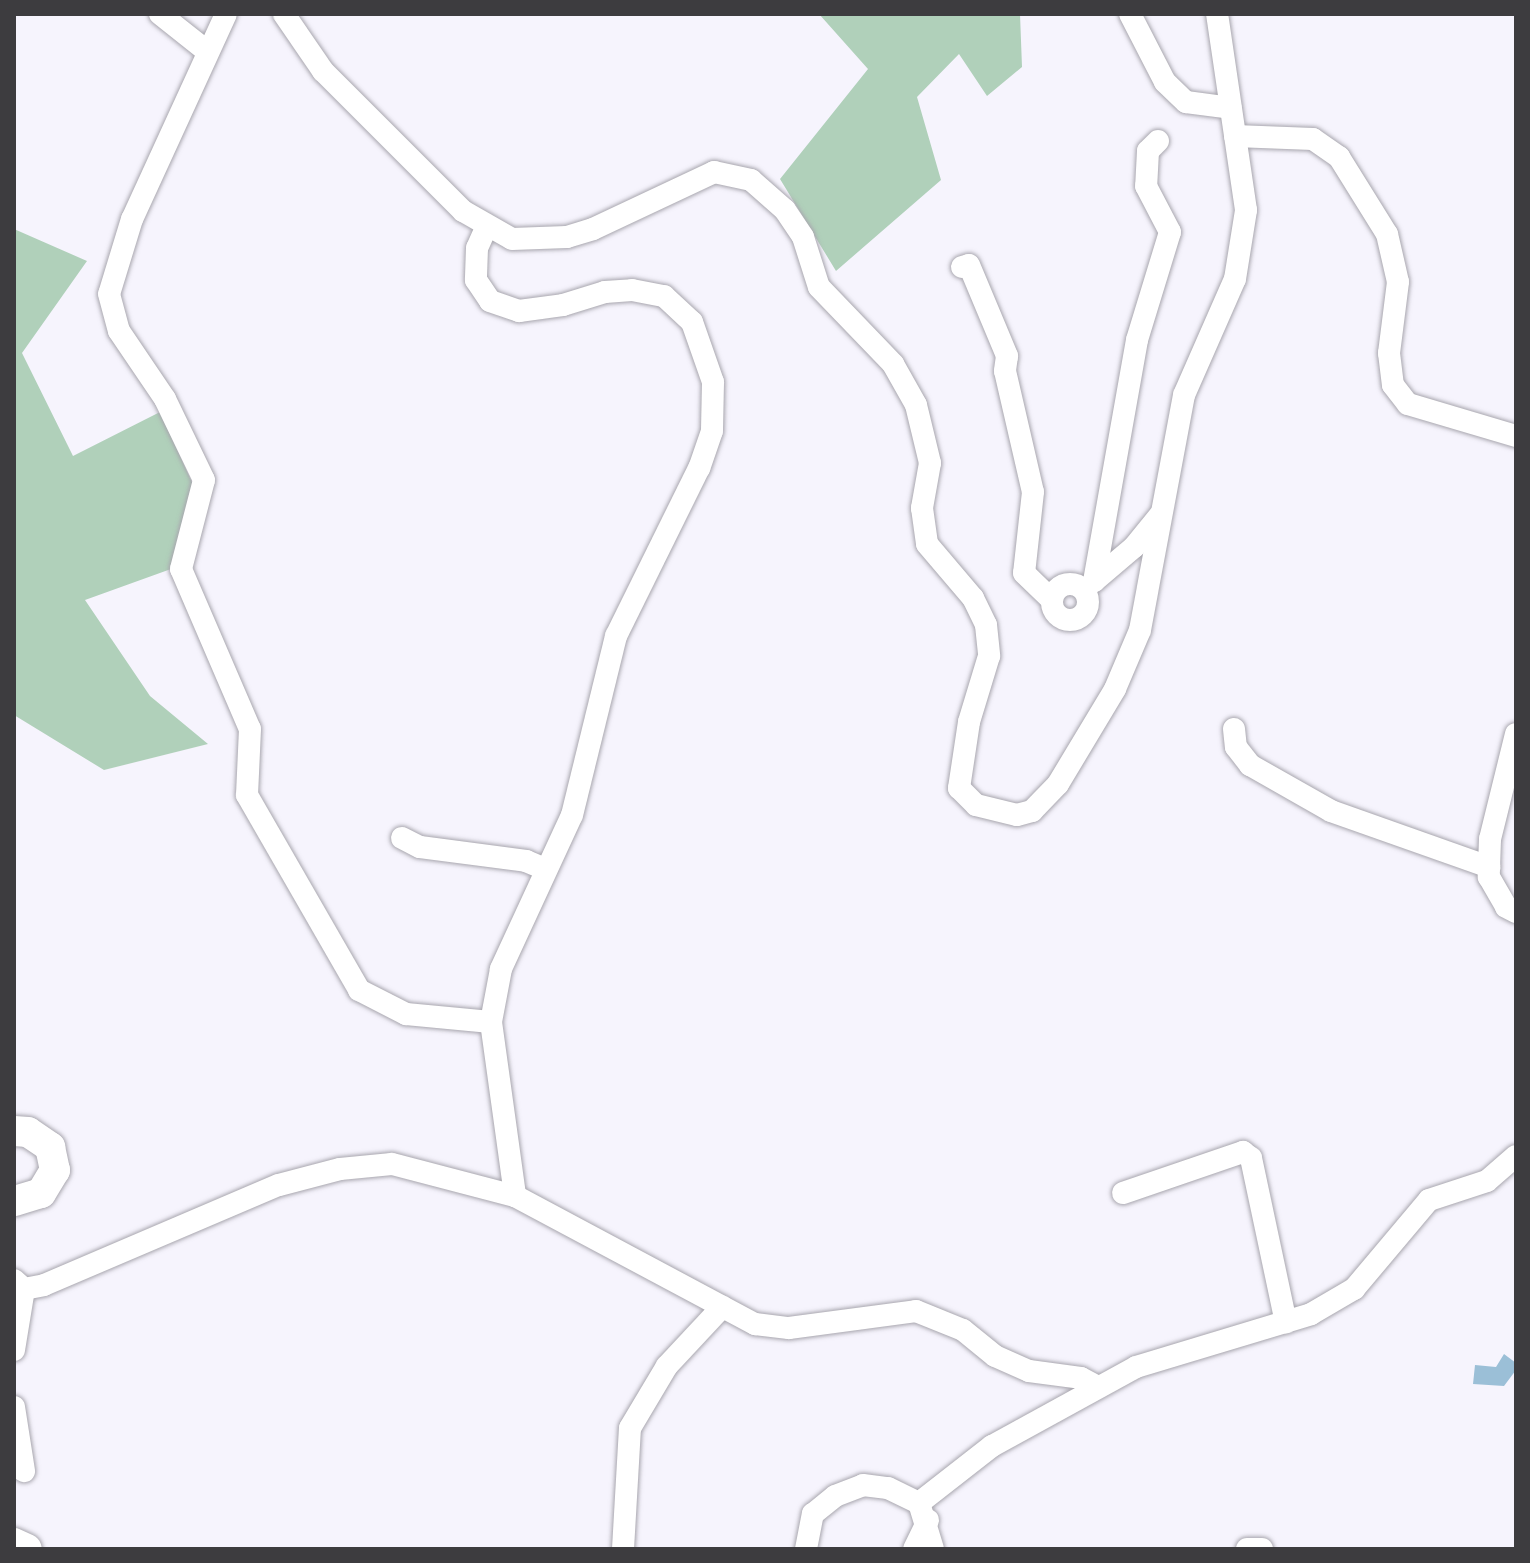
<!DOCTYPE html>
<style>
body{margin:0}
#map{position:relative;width:1530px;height:1563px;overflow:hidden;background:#f6f4fd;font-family:"Titillium Web",sans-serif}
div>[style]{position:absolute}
.green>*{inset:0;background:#b0d0ba}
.water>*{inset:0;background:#9bbfd7}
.roads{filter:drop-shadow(0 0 2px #a8a6ae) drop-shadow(0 0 2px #a8a6ae)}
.minor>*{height:22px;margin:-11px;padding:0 11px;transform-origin:11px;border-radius:11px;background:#fff}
.minor>.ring{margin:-11px;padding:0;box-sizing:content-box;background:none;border:22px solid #fff;border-radius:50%}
.major>*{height:30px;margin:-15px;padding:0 15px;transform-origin:15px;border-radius:15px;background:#fff}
span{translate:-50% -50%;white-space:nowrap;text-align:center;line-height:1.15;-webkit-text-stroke:6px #f6f4fd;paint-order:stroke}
.frame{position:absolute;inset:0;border:16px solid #3d3c3f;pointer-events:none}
</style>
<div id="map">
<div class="green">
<i style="clip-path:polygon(819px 14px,1020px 14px,1022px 67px,987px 96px,959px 54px,917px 97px,941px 180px,836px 271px,780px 179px,868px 69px)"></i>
<i style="clip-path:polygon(14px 229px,87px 261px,22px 353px,73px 456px,160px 412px,195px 489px,171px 569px,85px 600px,150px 696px,208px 744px,104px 770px,14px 715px)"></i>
</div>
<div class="water">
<i style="clip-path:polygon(1504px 1354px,1516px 1363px,1516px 1370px,1504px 1386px,1473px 1384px,1475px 1365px,1496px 1367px)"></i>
</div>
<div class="roads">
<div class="minor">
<i style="left:160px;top:14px;width:61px;rotate:38.4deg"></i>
<i style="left:226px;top:14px;width:226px;rotate:114.6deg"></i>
<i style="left:132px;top:219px;width:78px;rotate:107deg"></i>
<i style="left:109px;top:294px;width:38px;rotate:75deg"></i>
<i style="left:119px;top:331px;width:82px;rotate:55.9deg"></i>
<i style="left:165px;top:399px;width:90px;rotate:64.3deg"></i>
<i style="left:204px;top:480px;width:92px;rotate:104.5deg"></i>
<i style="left:181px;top:569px;width:174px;rotate:66.7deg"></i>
<i style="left:250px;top:729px;width:66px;rotate:92.6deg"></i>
<i style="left:247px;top:795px;width:225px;rotate:60.1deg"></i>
<i style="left:359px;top:990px;width:53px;rotate:27.1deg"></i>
<i style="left:406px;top:1014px;width:85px;rotate:5.4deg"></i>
<i style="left:284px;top:14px;width:69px;rotate:55.6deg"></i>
<i style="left:323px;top:71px;width:198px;rotate:45deg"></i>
<i style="left:463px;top:211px;width:56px;rotate:29.7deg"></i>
<i style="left:512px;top:239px;width:55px;rotate:-2.1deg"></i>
<i style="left:567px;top:237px;width:27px;rotate:-17deg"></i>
<i style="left:593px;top:229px;width:134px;rotate:-25.2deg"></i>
<i style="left:714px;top:172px;width:38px;rotate:12deg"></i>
<i style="left:751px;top:180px;width:45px;rotate:41.4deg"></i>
<i style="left:785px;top:210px;width:32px;rotate:56deg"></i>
<i style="left:803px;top:237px;width:52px;rotate:72.3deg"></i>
<i style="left:819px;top:287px;width:107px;rotate:46.1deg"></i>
<i style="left:893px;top:364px;width:47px;rotate:60.7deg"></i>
<i style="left:916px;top:405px;width:60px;rotate:76.4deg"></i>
<i style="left:930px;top:463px;width:46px;rotate:100.1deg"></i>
<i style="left:922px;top:508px;width:36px;rotate:82deg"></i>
<i style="left:927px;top:544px;width:71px;rotate:49.6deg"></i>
<i style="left:973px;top:598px;width:30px;rotate:64deg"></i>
<i style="left:986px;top:625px;width:31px;rotate:84deg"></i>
<i style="left:989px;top:656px;width:69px;rotate:106.9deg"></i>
<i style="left:969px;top:722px;width:67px;rotate:98.6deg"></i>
<i style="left:959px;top:788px;width:24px;rotate:45deg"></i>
<i style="left:976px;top:805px;width:42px;rotate:13.7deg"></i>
<i style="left:1017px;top:815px;width:16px;rotate:-15deg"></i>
<i style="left:1032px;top:811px;width:37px;rotate:-46deg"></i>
<i style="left:1058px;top:784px;width:111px;rotate:-59deg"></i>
<i style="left:1115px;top:689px;width:64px;rotate:-67deg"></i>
<i style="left:1140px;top:630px;width:239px;rotate:-79.4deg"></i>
<i style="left:1184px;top:395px;width:127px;rotate:-66.3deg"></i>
<i style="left:1235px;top:279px;width:70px;rotate:-80.9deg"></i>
<i style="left:1246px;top:210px;width:198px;rotate:-98.4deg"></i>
<i style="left:1130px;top:14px;width:76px;rotate:62.8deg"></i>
<i style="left:1165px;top:82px;width:29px;rotate:44deg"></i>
<i style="left:1186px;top:102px;width:45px;rotate:7.6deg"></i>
<i style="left:1235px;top:136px;width:78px;rotate:2.2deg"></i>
<i style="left:1313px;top:139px;width:32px;rotate:35deg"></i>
<i style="left:1339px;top:157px;width:91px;rotate:58.1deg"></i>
<i style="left:1387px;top:234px;width:49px;rotate:77.1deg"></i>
<i style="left:1398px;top:282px;width:72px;rotate:97.2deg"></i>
<i style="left:1389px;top:353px;width:32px;rotate:83deg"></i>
<i style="left:1393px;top:385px;width:24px;rotate:52deg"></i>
<i style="left:1408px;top:404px;width:113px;rotate:16.5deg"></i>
<i style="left:1158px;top:141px;width:14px;rotate:135deg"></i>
<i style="left:1148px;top:151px;width:35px;rotate:93deg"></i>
<i style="left:1146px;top:186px;width:52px;rotate:62.4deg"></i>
<i style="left:1170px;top:232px;width:113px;rotate:107deg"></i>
<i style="left:1137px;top:340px;width:245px;rotate:100.1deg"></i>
<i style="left:1094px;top:581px;width:52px;rotate:-40.4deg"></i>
<i style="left:1134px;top:547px;width:41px;rotate:-50.9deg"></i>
<i style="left:486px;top:228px;width:22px;rotate:114deg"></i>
<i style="left:477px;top:248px;width:32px;rotate:92deg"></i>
<i style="left:476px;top:280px;width:25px;rotate:56deg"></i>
<i style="left:490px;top:301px;width:31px;rotate:19deg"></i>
<i style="left:519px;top:311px;width:44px;rotate:-7.8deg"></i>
<i style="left:563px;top:305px;width:44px;rotate:-17.2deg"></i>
<i style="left:605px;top:292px;width:27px;rotate:-4deg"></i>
<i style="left:632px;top:290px;width:33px;rotate:11deg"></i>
<i style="left:664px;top:296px;width:38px;rotate:43deg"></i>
<i style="left:692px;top:322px;width:64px;rotate:70.7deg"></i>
<i style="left:713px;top:382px;width:49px;rotate:91.2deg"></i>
<i style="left:712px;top:431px;width:39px;rotate:109deg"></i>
<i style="left:699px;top:468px;width:187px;rotate:116.3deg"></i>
<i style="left:616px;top:636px;width:184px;rotate:103.8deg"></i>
<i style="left:572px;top:815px;width:170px;rotate:114.8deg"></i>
<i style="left:501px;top:969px;width:54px;rotate:100.7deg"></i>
<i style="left:491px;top:1022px;width:176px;rotate:82.1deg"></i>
<i style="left:962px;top:267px;width:7px;rotate:-16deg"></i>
<i style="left:969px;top:265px;width:99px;rotate:67.3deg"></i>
<i style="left:1007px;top:356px;width:15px;rotate:98deg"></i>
<i style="left:1005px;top:371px;width:124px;rotate:77deg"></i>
<i style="left:1033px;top:492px;width:81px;rotate:96.3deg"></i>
<i style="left:1024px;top:573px;width:39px;rotate:44deg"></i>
<i class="ring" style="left:1052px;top:584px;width:14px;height:14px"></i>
<i style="left:1234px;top:729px;width:18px;rotate:84deg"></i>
<i style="left:1236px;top:747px;width:23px;rotate:52deg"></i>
<i style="left:1250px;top:765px;width:93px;rotate:29.6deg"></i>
<i style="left:1331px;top:811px;width:168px;rotate:19.5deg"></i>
<i style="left:1516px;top:734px;width:108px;rotate:103.9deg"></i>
<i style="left:1490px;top:839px;width:38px;rotate:92deg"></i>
<i style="left:1489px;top:877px;width:34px;rotate:60deg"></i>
<i style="left:1506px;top:907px;width:11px;rotate:27deg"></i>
<i style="left:402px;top:838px;width:20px;rotate:27deg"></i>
<i style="left:420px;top:847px;width:107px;rotate:7.5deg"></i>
<i style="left:526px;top:861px;width:21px;rotate:23deg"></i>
<i style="left:1123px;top:1193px;width:127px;rotate:-18.9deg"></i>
<i style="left:1243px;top:1152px;width:10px;rotate:37deg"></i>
<i style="left:1251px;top:1158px;width:168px;rotate:78deg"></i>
<i style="left:14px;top:1280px;width:13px;rotate:42deg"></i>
<i style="left:24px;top:1289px;width:20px;rotate:-11deg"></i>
<i style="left:44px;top:1285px;width:255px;rotate:-23.1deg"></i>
<i style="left:279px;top:1185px;width:63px;rotate:-14.7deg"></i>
<i style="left:340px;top:1169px;width:52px;rotate:-5.5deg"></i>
<i style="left:392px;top:1164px;width:127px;rotate:14.6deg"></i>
<i style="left:515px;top:1196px;width:272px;rotate:28.1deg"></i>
<i style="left:755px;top:1324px;width:34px;rotate:7deg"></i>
<i style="left:789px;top:1328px;width:128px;rotate:-7.6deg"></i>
<i style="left:916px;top:1311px;width:51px;rotate:22deg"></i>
<i style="left:963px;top:1330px;width:41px;rotate:39.1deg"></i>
<i style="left:995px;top:1356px;width:37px;rotate:24deg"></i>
<i style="left:1029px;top:1371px;width:52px;rotate:7.7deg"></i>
<i style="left:1081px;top:1378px;width:17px;rotate:28deg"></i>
<i style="left:14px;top:1350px;width:62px;rotate:-80.7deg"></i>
<i style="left:14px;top:1407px;width:65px;rotate:81.1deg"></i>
<i style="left:623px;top:1549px;width:121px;rotate:-86.7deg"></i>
<i style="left:630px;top:1428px;width:72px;rotate:-59.2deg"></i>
<i style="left:667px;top:1366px;width:81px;rotate:-47deg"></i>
<i style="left:806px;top:1549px;width:36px;rotate:-79deg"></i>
<i style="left:813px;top:1514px;width:28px;rotate:-39deg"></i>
<i style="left:835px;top:1496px;width:30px;rotate:-21deg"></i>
<i style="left:863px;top:1485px;width:25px;rotate:7deg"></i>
<i style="left:888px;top:1488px;width:34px;rotate:26deg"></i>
<i style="left:914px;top:1549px;width:32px;rotate:-64deg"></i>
<i style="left:933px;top:1549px;width:48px;rotate:-106.9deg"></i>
<i style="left:919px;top:1503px;width:93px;rotate:-38deg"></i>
<i style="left:992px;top:1446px;width:164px;rotate:-28.7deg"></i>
<i style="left:1136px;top:1367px;width:183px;rotate:-16.8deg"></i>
<i style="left:1311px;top:1314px;width:50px;rotate:-30.2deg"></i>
<i style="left:1354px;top:1289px;width:116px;rotate:-49.9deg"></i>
<i style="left:1429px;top:1200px;width:61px;rotate:-18.1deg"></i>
<i style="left:1487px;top:1181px;width:38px;rotate:-41deg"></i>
<i style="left:1247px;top:1549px;width:15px"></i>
</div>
<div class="major">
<i style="left:14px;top:1131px;width:14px;rotate:4deg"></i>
<i style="left:28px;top:1132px;width:27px;rotate:34deg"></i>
<i style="left:50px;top:1147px;width:24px;rotate:78deg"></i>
<i style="left:55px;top:1170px;width:27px;rotate:121deg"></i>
<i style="left:41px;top:1193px;width:28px;rotate:163deg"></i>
<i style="left:14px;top:1543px;width:14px;rotate:25deg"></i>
</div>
</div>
<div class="frame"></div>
</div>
